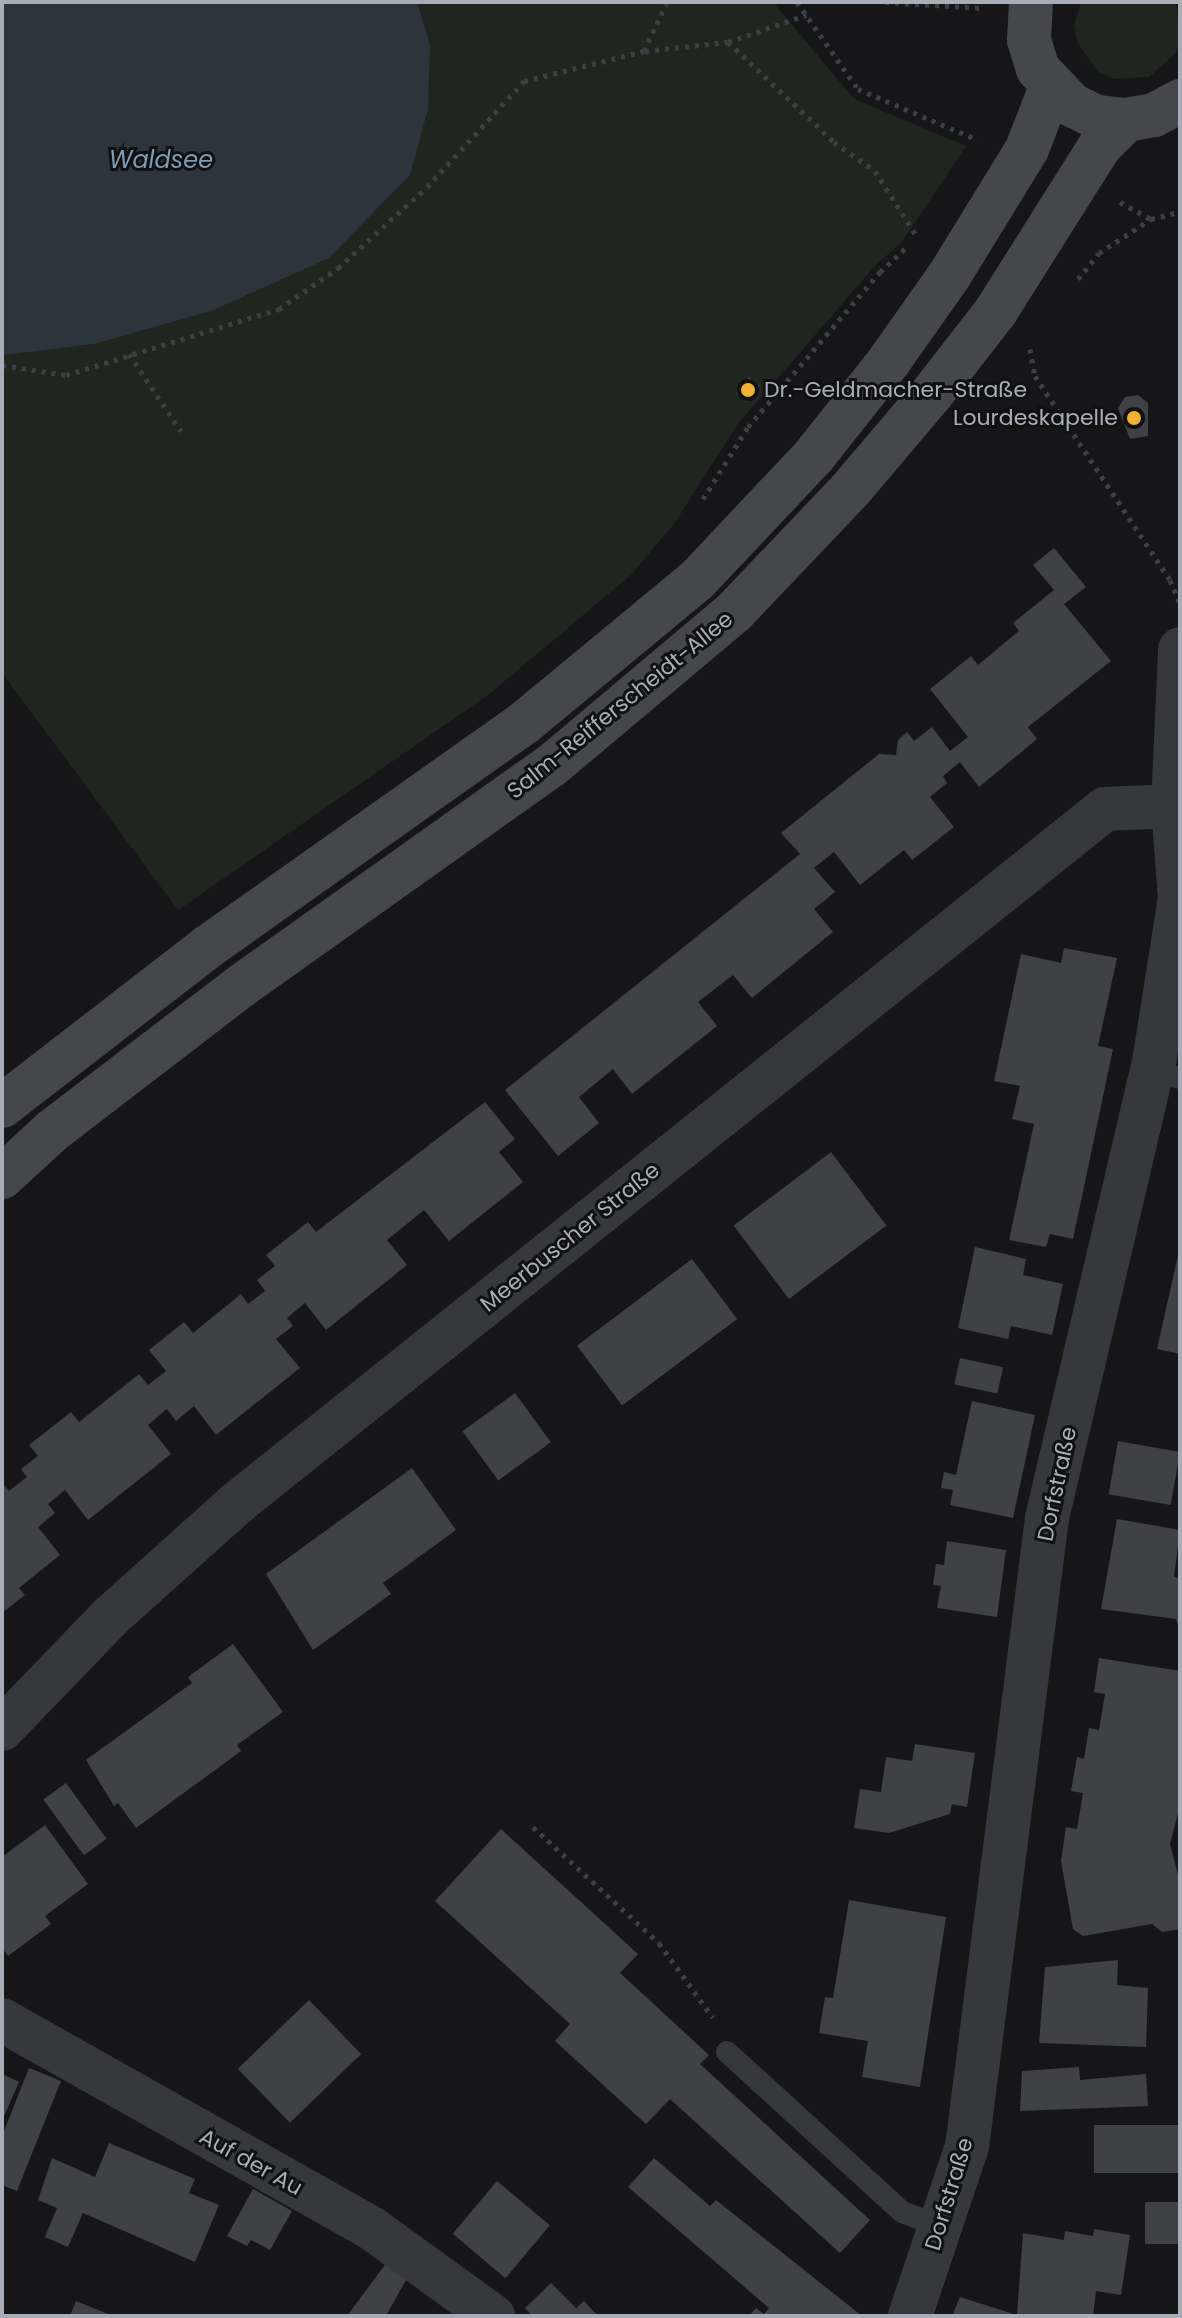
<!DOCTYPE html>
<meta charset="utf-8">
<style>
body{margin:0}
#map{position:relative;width:1182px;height:2318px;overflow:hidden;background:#161618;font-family:Poppins,sans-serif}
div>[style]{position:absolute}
.green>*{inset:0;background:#1e261f}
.water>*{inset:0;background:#2c353c}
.building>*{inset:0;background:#404145;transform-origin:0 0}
.path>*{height:5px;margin-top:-2.5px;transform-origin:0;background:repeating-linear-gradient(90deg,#3d3f44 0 4px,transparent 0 10px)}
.lane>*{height:22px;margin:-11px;padding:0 11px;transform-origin:11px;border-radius:11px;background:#37383d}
.street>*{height:44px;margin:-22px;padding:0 22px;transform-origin:22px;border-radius:22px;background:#37383d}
.secondary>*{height:44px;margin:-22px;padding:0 22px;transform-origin:22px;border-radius:22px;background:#45474d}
.dots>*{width:22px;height:22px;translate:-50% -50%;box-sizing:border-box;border:4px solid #111113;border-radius:50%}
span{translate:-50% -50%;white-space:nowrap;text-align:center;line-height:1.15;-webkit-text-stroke:6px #111113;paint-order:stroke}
.poi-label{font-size:22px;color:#a8adb8}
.left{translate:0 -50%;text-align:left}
.right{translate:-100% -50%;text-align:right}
.street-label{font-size:22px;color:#a8adb8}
.water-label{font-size:24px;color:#7f9bb3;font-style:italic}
.frame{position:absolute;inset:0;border:4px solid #a8adb8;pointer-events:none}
</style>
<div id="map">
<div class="green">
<i style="clip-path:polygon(417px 2px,773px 2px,854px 99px,966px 146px,902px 242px,875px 266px,737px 425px,674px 524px,631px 575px,488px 695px,178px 910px,2px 673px,2px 354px,94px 344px,430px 44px)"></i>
<i style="clip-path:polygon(1081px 2px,1176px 2px,1180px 42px,1176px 53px,1149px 77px,1113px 79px,1097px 71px,1077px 42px,1074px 25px)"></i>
</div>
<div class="water">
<i style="clip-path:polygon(2px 2px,417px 2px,430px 44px,428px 109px,410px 175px,329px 258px,211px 311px,94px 344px,4px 355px)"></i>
</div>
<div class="building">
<i style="left:749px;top:377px;width:14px;height:21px;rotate:39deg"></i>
<i style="clip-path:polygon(1138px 395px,1148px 403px,1148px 436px,1130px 439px,1118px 408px,1125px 397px)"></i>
<i style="clip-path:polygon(1054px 548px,1086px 587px,1064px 604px,1111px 661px,1028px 727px,1037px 739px,979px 787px,960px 762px,943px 776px,947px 783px,930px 797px,954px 827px,912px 860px,904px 850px,860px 885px,834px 852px,814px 868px,835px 892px,814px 909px,833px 932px,752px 998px,733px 975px,698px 1002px,717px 1026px,632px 1094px,613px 1069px,579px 1097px,599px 1123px,558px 1156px,505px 1090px,800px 854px,781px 833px,879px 754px,896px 755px,898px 740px,907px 732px,914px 741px,932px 727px,950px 751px,968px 737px,930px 689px,971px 656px,978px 665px,1019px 631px,1013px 623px,1054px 590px,1033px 565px)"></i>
<i style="clip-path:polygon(1064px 948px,1117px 958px,1098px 1046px,1113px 1049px,1073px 1239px,1050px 1234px,1046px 1247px,1009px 1240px,1034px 1124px,1012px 1119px,1020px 1086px,994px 1081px,1021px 954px,1061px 963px)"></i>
<i style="clip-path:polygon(485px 1102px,515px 1139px,499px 1152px,523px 1182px,449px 1241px,424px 1210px,387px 1240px,407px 1265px,326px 1330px,305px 1303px,287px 1318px,293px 1326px,276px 1339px,300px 1368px,216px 1435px,194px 1406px,176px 1421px,167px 1409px,148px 1425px,171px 1454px,88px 1520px,65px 1490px,48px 1504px,55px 1513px,38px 1527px,60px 1555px,19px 1588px,25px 1595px,2px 1613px,2px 1482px,9px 1491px,27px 1477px,21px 1469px,38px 1456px,29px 1445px,71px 1412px,79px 1422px,139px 1374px,148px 1385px,166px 1371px,149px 1350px,184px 1322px,193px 1333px,241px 1294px,248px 1304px,265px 1291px,257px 1280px,275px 1266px,266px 1255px,308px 1222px,316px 1232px)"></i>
<i style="left:831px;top:1152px;width:92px;height:122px;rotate:53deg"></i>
<i style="clip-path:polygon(975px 1247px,1026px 1259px,1023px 1275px,1063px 1284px,1052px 1335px,1011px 1326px,1008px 1339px,958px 1328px)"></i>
<i style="clip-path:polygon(1179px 1251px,1180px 1251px,1180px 1354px,1157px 1349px)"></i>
<i style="left:692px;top:1259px;width:75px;height:144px;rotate:53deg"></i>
<i style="left:960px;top:1358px;width:44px;height:27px;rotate:12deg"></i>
<i style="left:515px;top:1393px;width:61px;height:65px;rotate:54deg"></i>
<i style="clip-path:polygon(972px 1401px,1035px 1415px,1013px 1518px,950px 1505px,953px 1490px,941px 1488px,944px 1472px,956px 1475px)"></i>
<i style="left:1118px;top:1441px;width:63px;height:54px;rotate:10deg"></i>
<i style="clip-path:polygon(412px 1468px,456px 1530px,383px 1583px,391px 1594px,313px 1650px,266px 1574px)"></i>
<i style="clip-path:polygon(1117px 1519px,1180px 1530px,1174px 1577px,1180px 1578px,1180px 1631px,1176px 1619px,1101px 1609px)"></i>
<i style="clip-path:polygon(947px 1541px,1006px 1550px,997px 1617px,937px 1608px,941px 1586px,933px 1585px,936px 1564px,944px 1565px)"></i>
<i style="clip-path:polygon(233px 1644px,283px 1712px,237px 1745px,241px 1751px,136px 1828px,118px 1803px,114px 1806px,86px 1760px,192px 1683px,188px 1677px)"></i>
<i style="clip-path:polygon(1099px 1658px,1180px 1671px,1180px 1806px,1170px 1844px,1180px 1882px,1180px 1929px,1162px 1932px,1152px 1924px,1083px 1936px,1073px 1929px,1061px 1861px,1066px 1827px,1077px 1829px,1083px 1793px,1071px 1791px,1077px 1757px,1084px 1759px,1089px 1728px,1099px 1730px,1105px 1694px,1094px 1692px)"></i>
<i style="clip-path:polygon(915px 1744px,975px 1753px,967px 1807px,952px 1804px,950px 1814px,889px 1833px,854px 1828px,860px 1789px,881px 1792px,886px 1757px,912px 1761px)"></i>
<i style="left:66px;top:1783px;width:69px;height:28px;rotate:54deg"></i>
<i style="clip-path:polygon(45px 1825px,88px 1884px,45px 1916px,51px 1924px,8px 1956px,2px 1948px,2px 1857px)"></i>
<i style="clip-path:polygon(501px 1829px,638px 1954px,620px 1973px,709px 2055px,700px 2064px,870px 2220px,840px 2253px,670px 2099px,646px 2124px,555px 2041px,570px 2024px,435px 1901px)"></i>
<i style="clip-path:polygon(849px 1900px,946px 1917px,920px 2087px,862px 2077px,868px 2041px,819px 2033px,825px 1997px,833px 1998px)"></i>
<i style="clip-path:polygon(1118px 1960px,1117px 1985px,1148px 1988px,1146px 2047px,1039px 2043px,1045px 1967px)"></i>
<i style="left:309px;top:2000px;width:75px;height:99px;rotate:46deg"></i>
<i style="clip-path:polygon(1079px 2067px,1080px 2080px,1146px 2074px,1148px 2106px,1020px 2111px,1022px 2071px)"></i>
<i style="clip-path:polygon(29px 2068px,61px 2081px,17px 2191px,2px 2185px,2px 2136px)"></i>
<i style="clip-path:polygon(2px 2074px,19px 2082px,2px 2121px)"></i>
<i style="left:1180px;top:2125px;width:48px;height:86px;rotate:90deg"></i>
<i style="clip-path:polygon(109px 2143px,195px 2179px,189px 2193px,219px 2205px,195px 2262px,83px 2213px,68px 2247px,45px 2237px,57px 2208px,38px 2200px,52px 2158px,95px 2177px)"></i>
<i style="clip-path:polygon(654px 2158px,710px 2206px,716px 2200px,862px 2316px,749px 2316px,756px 2308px,764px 2314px,769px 2308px,628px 2187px)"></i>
<i style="left:497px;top:2181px;width:69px;height:69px;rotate:40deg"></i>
<i style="clip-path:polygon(253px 2189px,292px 2211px,270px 2250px,251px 2240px,247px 2246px,227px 2236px)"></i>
<i style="left:1180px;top:2202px;width:42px;height:35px;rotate:90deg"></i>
<i style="clip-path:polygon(1094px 2229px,1130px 2235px,1121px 2295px,1096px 2291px,1093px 2316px,952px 2316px,960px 2297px,1017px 2315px,1023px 2233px,1064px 2240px,1065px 2231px,1093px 2236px)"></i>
<i style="clip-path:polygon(390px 2258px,411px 2271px,386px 2316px,347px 2316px)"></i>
<i style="clip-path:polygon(551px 2283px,576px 2308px,584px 2301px,598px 2316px,532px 2316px,525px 2308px)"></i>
<i style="clip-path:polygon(76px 2301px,113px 2316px,70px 2316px)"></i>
</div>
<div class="path">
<i style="left:797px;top:2px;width:106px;rotate:55deg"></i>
<i style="left:858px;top:89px;width:130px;rotate:23deg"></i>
<i style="left:885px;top:2px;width:98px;rotate:3.5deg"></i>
<i style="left:728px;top:42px;width:146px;rotate:43.3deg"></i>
<i style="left:834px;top:142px;width:50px;rotate:35.3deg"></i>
<i style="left:875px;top:171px;width:76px;rotate:57.4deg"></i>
<i style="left:645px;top:51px;width:83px;rotate:-6.2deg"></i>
<i style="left:728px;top:42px;width:83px;rotate:-19.1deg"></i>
<i style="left:1120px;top:202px;width:35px;rotate:29deg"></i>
<i style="left:1078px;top:279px;width:33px;rotate:-51deg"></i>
<i style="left:1099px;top:253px;width:62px;rotate:-33.2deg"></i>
<i style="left:1151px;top:219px;width:30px;rotate:-14deg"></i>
<i style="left:1030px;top:349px;width:27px;rotate:80deg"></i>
<i style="left:1035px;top:376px;width:245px;rotate:56.5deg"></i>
<i style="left:1170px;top:580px;width:26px;rotate:67deg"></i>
<i style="left:129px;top:354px;width:93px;rotate:56deg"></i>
<i style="left:2px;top:365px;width:65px;rotate:8.9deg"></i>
<i style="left:66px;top:375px;width:223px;rotate:-17.2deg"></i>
<i style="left:279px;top:309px;width:72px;rotate:-34.8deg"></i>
<i style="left:338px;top:268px;width:120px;rotate:-42.3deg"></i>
<i style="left:427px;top:187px;width:144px;rotate:-47.5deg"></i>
<i style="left:524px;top:81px;width:124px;rotate:-14deg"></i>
<i style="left:644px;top:51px;width:54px;rotate:-64.9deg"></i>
<i style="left:703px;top:499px;width:85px;rotate:-58deg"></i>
<i style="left:748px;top:427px;width:204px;rotate:-49.6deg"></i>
<i style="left:880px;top:272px;width:38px;rotate:-43deg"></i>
<i style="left:533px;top:1827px;width:171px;rotate:42.6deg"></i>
<i style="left:659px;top:1943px;width:92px;rotate:54.2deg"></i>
</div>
<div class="lane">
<i style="left:1152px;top:1070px;width:29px;rotate:16deg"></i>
<i style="left:727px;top:2052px;width:237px;rotate:42.4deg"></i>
<i style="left:902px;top:2212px;width:40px;rotate:20.2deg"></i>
</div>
<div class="street">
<i style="left:2px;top:1729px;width:156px;rotate:-46deg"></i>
<i style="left:110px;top:1617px;width:171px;rotate:-41.9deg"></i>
<i style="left:237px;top:1503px;width:1111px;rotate:-38.64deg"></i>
<i style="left:1105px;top:809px;width:68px;rotate:-2.5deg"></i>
<i style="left:2px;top:2020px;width:427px;rotate:29.4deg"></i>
<i style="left:374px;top:2230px;width:147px;rotate:35.9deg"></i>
<i style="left:910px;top:2316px;width:178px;rotate:-71.4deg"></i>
<i style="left:967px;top:2147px;width:634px;rotate:-82.75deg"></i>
<i style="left:1047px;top:1518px;width:474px;rotate:-76.8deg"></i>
<i style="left:1155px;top:1056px;width:159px;rotate:-81deg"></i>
<i style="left:1180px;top:899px;width:93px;rotate:-94.3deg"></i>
<i style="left:1173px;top:806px;width:157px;rotate:-87.4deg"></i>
</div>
<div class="secondary">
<i style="left:1031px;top:2px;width:38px;rotate:93deg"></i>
<i style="left:1029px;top:40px;width:30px;rotate:73deg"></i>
<i style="left:1038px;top:69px;width:50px;rotate:46.6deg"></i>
<i style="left:1072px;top:105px;width:28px;rotate:26deg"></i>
<i style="left:1097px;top:117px;width:29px;rotate:6deg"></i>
<i style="left:1126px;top:120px;width:28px;rotate:-10deg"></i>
<i style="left:1154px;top:115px;width:30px;rotate:-28deg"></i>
<i style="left:2px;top:1106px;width:262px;rotate:-37.7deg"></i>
<i style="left:209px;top:946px;width:386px;rotate:-35.3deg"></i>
<i style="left:524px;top:723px;width:224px;rotate:-39.6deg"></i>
<i style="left:697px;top:580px;width:169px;rotate:-46.7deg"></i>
<i style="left:813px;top:457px;width:122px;rotate:-51.6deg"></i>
<i style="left:889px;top:361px;width:104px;rotate:-54.8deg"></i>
<i style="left:949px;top:276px;width:149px;rotate:-58.4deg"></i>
<i style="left:1027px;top:149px;width:66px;rotate:-68.8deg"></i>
<i style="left:2px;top:1177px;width:68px;rotate:-42.6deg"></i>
<i style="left:52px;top:1131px;width:238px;rotate:-37.5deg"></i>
<i style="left:241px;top:986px;width:380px;rotate:-35.4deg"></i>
<i style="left:551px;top:766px;width:239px;rotate:-40.1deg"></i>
<i style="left:734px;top:612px;width:170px;rotate:-46.4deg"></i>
<i style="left:851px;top:489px;width:128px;rotate:-49.7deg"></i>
<i style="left:934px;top:391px;width:101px;rotate:-52.2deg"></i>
<i style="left:996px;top:311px;width:195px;rotate:-57.8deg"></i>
<i style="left:1100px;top:146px;width:37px;rotate:-45deg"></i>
</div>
<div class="dots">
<i style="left:748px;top:390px;background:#f2b134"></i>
<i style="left:1134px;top:418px;background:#f2b134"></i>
</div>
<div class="poi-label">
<span class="left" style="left:764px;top:390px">Dr.-Geldmacher-Straße</span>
<span class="right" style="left:1118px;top:418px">Lourdeskapelle</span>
</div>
<div class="street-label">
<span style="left:620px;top:705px;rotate:-39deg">Salm-Reifferscheidt-Allee</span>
<span style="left:570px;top:1237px;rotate:-39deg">Meerbuscher Straße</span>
<span style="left:1057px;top:1484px;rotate:-78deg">Dorfstraße</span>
<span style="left:251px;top:2162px;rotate:29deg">Auf der Au</span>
<span style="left:949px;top:2194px;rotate:-73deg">Dorfstraße</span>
</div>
<div class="water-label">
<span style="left:161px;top:160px">Waldsee</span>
</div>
<div class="frame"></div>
</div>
